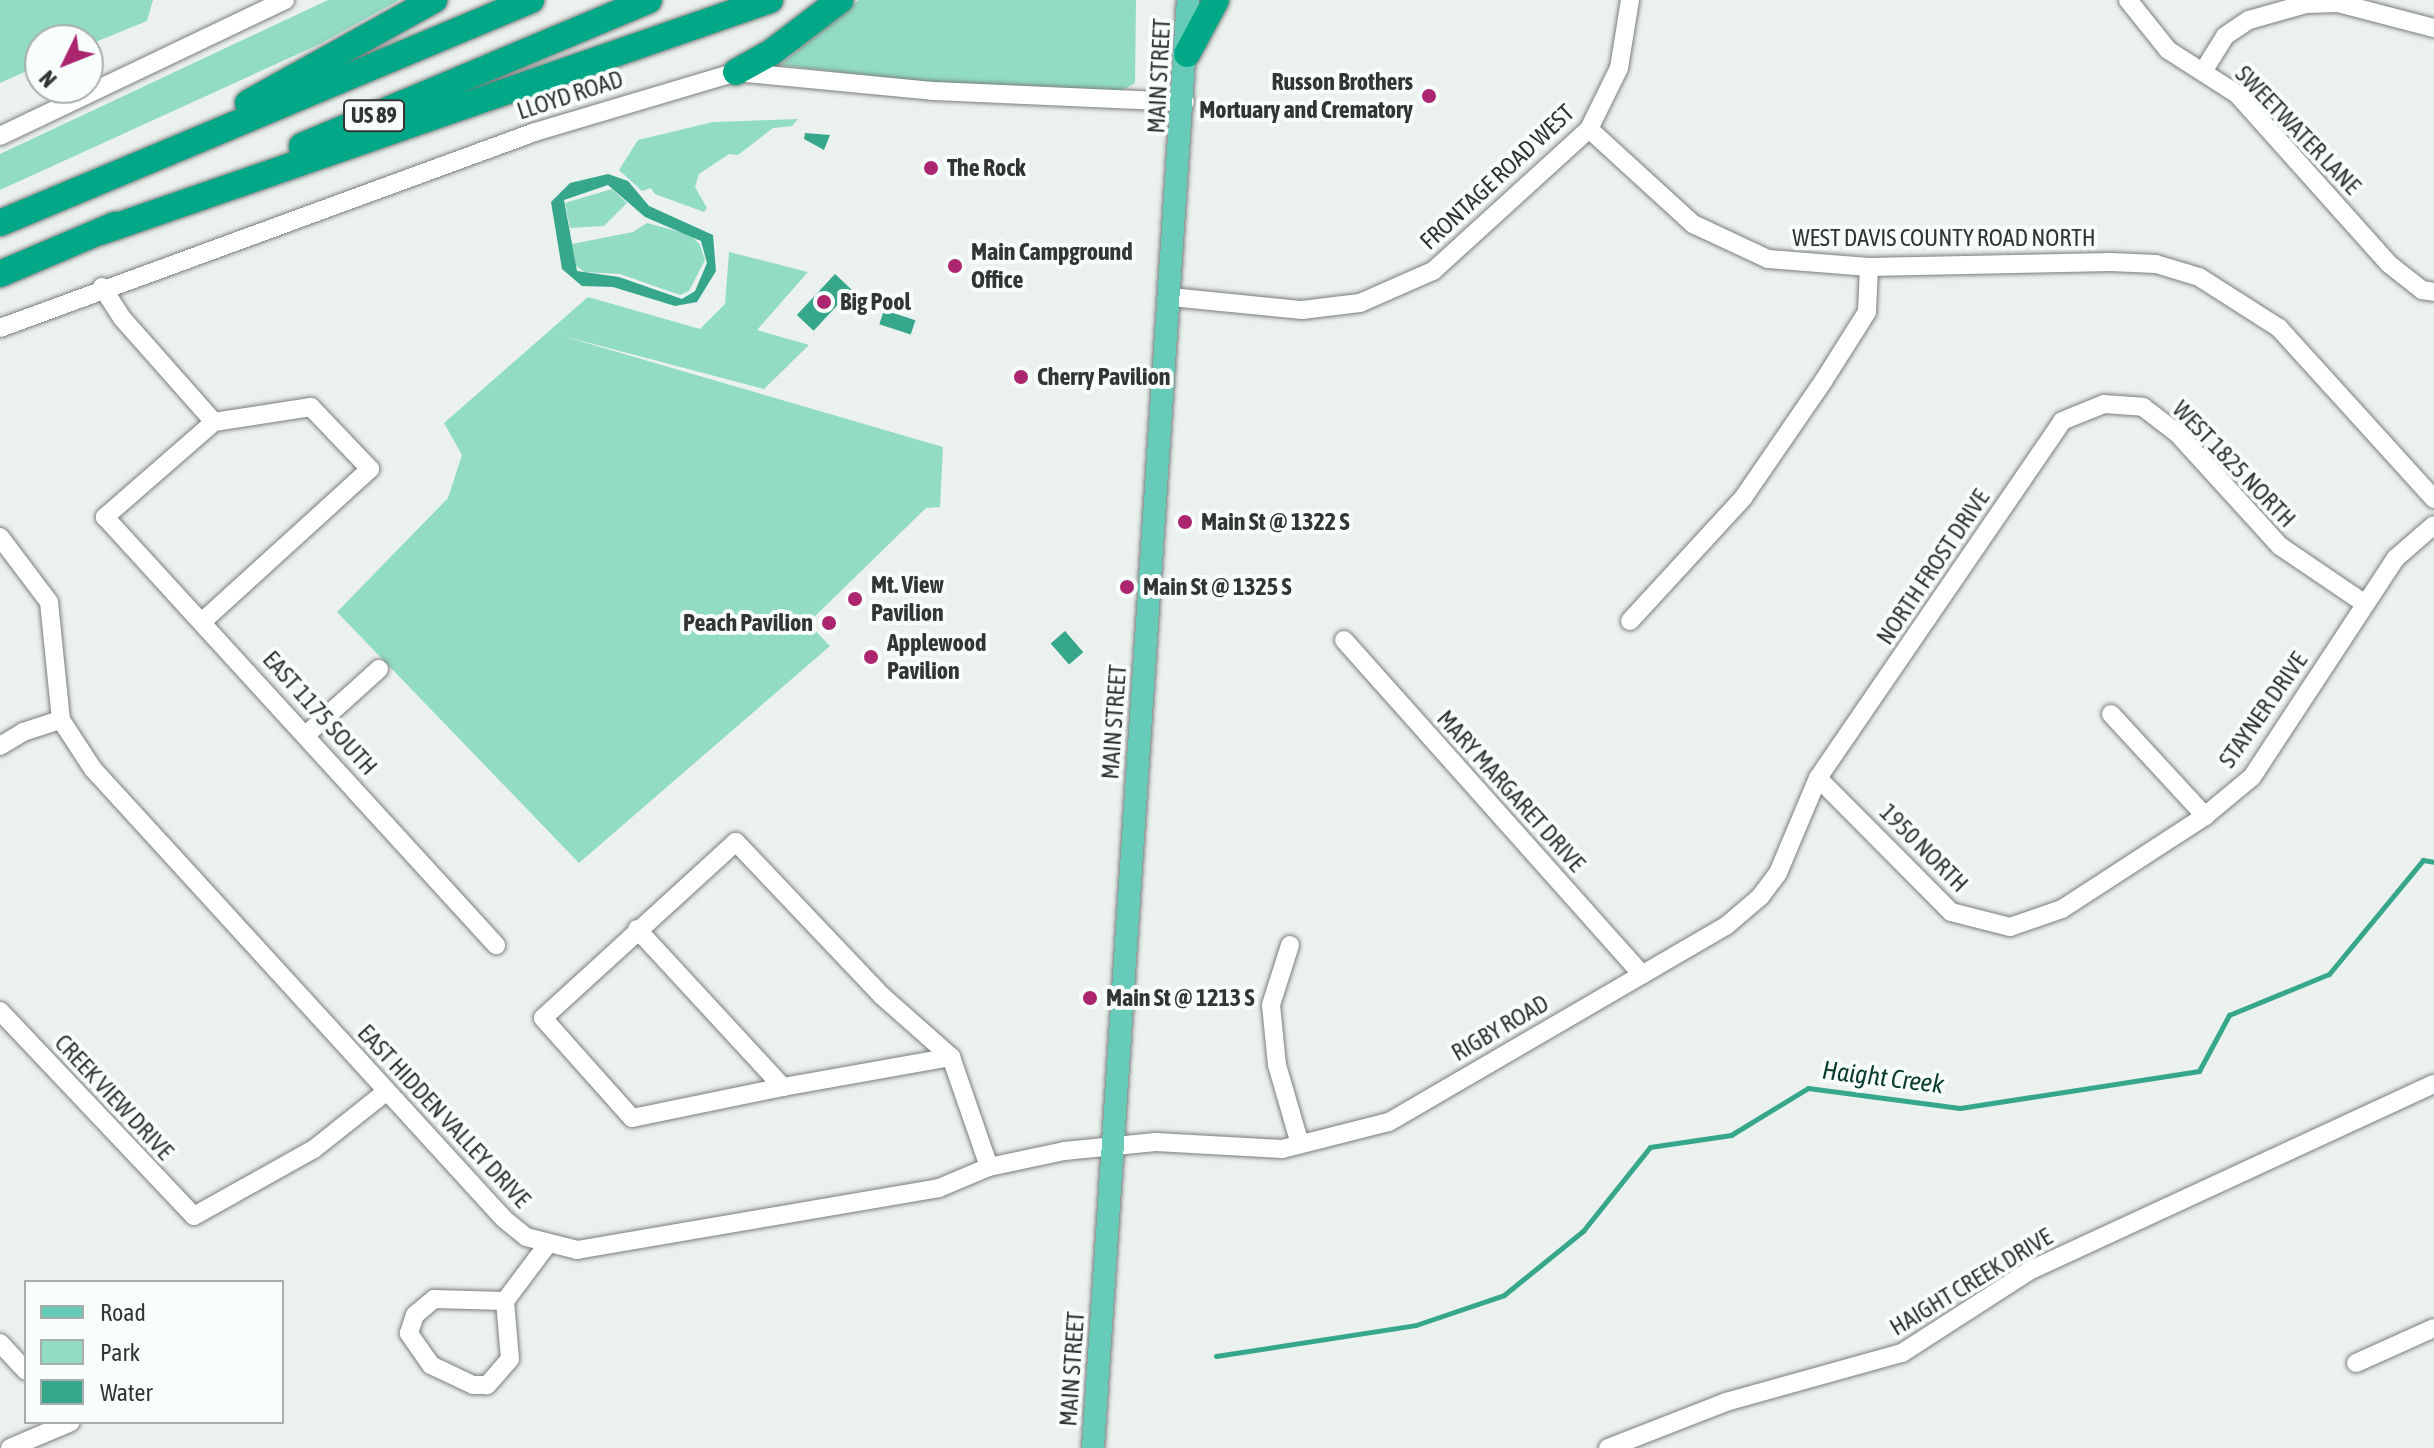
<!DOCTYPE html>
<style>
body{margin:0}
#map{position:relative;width:2434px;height:1448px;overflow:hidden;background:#ebf1ef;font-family:"Asap Condensed",sans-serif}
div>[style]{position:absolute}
.green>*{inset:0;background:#92dbc4}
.water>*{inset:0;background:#37a78b;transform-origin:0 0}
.stream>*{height:5px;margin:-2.5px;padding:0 2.5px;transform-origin:2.5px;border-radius:2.5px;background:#37a78b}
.roads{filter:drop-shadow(0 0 2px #797e7c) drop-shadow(0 0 2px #797e7c)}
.minor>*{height:18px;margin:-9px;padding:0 9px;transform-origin:9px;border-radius:9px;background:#fff}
.major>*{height:22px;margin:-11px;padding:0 11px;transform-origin:11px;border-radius:11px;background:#66cbb8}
.highway>*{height:26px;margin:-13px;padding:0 13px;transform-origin:13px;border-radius:13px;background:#00a888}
.dots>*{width:22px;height:22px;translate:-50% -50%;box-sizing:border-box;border:4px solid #f8fefc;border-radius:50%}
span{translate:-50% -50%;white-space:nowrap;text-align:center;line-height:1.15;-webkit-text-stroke:8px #f8fefc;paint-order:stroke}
.shield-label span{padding:2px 6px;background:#f8fefc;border:2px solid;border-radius:6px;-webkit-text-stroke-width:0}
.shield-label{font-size:22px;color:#333534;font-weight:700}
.street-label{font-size:24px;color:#333534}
.poi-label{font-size:24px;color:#333534;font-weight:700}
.right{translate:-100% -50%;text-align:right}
.left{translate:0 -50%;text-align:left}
.water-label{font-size:26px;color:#0b3c31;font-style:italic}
.legend{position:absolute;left:24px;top:1280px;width:260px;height:144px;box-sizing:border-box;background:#f8fefc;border:2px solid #a9aeac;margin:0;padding:10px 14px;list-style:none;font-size:24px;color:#333534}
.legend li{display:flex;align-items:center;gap:16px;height:40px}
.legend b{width:40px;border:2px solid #a9aeac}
.north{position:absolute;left:24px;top:24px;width:80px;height:80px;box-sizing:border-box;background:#f8fefc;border:2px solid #a9aeac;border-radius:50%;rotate:227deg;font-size:22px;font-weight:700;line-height:32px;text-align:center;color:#333534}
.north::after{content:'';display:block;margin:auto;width:28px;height:36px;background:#ab266e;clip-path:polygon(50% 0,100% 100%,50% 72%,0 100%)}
</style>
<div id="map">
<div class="green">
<i style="clip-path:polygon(0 0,153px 0,147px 21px,88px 45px,88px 40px,40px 40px,40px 65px,0 83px)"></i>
<i style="clip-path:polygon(328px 0,399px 0,320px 44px,0 190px,0 154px)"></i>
<i style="clip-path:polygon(859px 0,1136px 0,1135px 83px,1121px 91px,956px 86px,780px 65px)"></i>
<i style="clip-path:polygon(798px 119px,792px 126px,773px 128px,738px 155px,729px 154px,699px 174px,695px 187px,707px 208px,704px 212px,655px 194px,651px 188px,642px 191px,619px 170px,638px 140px,713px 122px)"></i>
<i style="clip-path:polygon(612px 189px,627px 203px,604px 226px,570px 228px,565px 203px)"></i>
<i style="clip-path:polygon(647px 223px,691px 235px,700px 245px,705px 260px,689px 291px,680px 295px,620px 274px,585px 272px,576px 266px,572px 244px,633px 232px)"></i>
<i style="clip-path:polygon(729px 252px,808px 272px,757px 330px,809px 345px,764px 389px,559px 335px,943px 447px,940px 507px,926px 508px,808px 623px,830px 646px,579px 863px,337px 612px,448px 498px,462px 455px,444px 423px,588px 297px,700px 329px,725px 304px)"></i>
</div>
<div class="water">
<i style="clip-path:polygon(805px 133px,830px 135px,824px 150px,804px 139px)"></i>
<i style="clip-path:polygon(evenodd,608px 174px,628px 181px,649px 206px,713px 235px,716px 271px,697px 302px,675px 306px,613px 287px,582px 286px,562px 269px,551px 202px,570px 183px,608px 174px,608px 185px,645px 217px,701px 241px,707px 263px,695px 291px,682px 299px,619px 277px,577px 271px,564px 200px,608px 185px)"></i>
<i style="left:835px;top:274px;width:23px;height:56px;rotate:43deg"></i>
<i style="left:884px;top:310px;width:33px;height:15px;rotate:18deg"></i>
<i style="left:1065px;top:631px;width:28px;height:19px;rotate:49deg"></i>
</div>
<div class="stream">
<i style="left:1216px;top:1356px;width:202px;rotate:-8.8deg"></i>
<i style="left:1416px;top:1325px;width:93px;rotate:-18.8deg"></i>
<i style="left:1504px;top:1295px;width:102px;rotate:-39deg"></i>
<i style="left:1583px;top:1231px;width:107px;rotate:-51.4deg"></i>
<i style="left:1650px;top:1147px;width:82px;rotate:-8.4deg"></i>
<i style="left:1731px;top:1135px;width:90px;rotate:-31.4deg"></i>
<i style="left:1808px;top:1088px;width:153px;rotate:7.5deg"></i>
<i style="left:1960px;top:1108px;width:242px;rotate:-8.8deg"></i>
<i style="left:2199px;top:1071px;width:64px;rotate:-61.8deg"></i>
<i style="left:2229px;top:1015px;width:108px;rotate:-22.3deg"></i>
<i style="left:2329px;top:974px;width:148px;rotate:-50.5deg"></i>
<i style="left:2423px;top:860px;width:11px;rotate:10deg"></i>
</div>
<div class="roads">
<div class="minor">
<i style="left:2128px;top:0;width:64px;rotate:51.3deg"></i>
<i style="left:2168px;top:50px;width:82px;rotate:32.5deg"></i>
<i style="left:2237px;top:94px;width:228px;rotate:48.2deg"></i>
<i style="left:2389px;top:264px;width:42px;rotate:38.2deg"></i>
<i style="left:2422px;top:290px;width:12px;rotate:9deg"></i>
<i style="left:2204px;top:70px;width:40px;rotate:-58deg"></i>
<i style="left:2225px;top:36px;width:29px;rotate:-34deg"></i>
<i style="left:2249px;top:20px;width:59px;rotate:-15.7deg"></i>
<i style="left:2306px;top:4px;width:32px;rotate:-2deg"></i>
<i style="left:2338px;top:3px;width:99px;rotate:14.6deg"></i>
<i style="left:1589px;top:129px;width:141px;rotate:42.4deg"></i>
<i style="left:1693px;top:224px;width:83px;rotate:25deg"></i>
<i style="left:1768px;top:259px;width:101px;rotate:4.5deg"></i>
<i style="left:1869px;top:267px;width:242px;rotate:-1.2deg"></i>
<i style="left:2111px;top:262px;width:45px;rotate:2.5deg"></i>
<i style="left:2156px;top:264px;width:45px;rotate:16.8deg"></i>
<i style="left:2199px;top:277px;width:95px;rotate:32.5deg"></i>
<i style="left:2279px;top:328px;width:231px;rotate:47.8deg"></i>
<i style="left:0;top:136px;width:316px;rotate:-25.5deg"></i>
<i style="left:102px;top:287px;width:37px;rotate:57deg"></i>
<i style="left:122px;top:318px;width:139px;rotate:48.5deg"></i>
<i style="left:1171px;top:297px;width:132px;rotate:5.7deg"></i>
<i style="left:1302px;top:310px;width:58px;rotate:-6.9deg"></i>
<i style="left:1360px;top:303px;width:80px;rotate:-23.7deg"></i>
<i style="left:1433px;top:271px;width:211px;rotate:-42.3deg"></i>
<i style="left:1589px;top:129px;width:68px;rotate:-63.8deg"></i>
<i style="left:1619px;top:68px;width:69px;rotate:-80.8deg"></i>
<i style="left:0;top:328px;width:570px;rotate:-20.12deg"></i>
<i style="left:535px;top:132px;width:210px;rotate:-16.6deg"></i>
<i style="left:736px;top:72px;width:197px;rotate:5.5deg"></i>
<i style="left:932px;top:91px;width:253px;rotate:2.5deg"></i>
<i style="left:0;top:537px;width:81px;rotate:53deg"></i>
<i style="left:49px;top:602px;width:119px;rotate:84.2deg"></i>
<i style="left:61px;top:720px;width:59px;rotate:56.9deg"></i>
<i style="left:93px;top:769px;width:609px;rotate:47.59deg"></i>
<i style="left:504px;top:1219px;width:28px;rotate:39deg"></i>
<i style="left:526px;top:1237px;width:53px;rotate:14.3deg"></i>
<i style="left:577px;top:1250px;width:367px;rotate:-9.7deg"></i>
<i style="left:939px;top:1188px;width:54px;rotate:-22.8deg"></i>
<i style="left:989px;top:1167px;width:77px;rotate:-12deg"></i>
<i style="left:1064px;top:1151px;width:92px;rotate:-5.6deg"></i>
<i style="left:1156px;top:1142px;width:126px;rotate:3.2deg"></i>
<i style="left:1282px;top:1149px;width:110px;rotate:-14.2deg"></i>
<i style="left:1389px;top:1122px;width:390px;rotate:-30.2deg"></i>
<i style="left:1726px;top:926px;width:45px;rotate:-40.5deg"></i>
<i style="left:1760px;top:897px;width:30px;rotate:-53deg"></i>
<i style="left:1778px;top:873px;width:103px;rotate:-67.2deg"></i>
<i style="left:1818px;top:778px;width:432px;rotate:-55.6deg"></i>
<i style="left:2062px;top:421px;width:45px;rotate:-22deg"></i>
<i style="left:2104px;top:404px;width:39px;rotate:4deg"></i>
<i style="left:2143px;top:407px;width:44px;rotate:37.6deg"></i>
<i style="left:2178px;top:434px;width:151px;rotate:47.7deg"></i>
<i style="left:2280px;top:546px;width:102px;rotate:34.2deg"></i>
<i style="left:203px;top:621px;width:226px;rotate:-42.3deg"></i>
<i style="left:370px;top:469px;width:86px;rotate:-133.6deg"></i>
<i style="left:311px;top:407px;width:98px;rotate:171.2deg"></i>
<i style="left:214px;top:422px;width:145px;rotate:138.9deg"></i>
<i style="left:105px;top:517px;width:580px;rotate:47.59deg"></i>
<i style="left:1630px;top:621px;width:167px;rotate:-47.4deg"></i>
<i style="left:1743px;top:498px;width:143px;rotate:-55.5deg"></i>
<i style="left:1824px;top:380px;width:80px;rotate:-57.7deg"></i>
<i style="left:1867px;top:312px;width:45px;rotate:-87.5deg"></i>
<i style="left:1344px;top:640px;width:448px;rotate:48.3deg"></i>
<i style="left:2111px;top:714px;width:139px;rotate:47.3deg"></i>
<i style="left:307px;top:734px;width:97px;rotate:-42.1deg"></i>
<i style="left:0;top:746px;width:27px;rotate:-31deg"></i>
<i style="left:23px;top:732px;width:40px;rotate:-18deg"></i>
<i style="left:1818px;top:778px;width:189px;rotate:45.2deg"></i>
<i style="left:1951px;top:912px;width:61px;rotate:14.3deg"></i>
<i style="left:2010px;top:927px;width:55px;rotate:-19.1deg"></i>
<i style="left:2062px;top:909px;width:171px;rotate:-33deg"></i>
<i style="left:2205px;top:816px;width:61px;rotate:-39.7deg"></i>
<i style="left:2252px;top:777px;width:262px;rotate:-56.7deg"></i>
<i style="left:2396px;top:558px;width:50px;rotate:-41deg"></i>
<i style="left:637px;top:929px;width:215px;rotate:47.3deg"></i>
<i style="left:783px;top:1087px;width:171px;rotate:-10.1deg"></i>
<i style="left:1290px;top:945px;width:63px;rotate:107.6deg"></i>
<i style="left:1271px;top:1005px;width:60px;rotate:84.3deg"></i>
<i style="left:1277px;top:1065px;width:82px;rotate:73.8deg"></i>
<i style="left:0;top:1011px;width:282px;rotate:46.6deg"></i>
<i style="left:194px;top:1216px;width:137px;rotate:-29.2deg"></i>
<i style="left:314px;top:1149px;width:93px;rotate:-38.5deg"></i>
<i style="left:783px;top:1087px;width:154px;rotate:168.4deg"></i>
<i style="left:632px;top:1118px;width:134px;rotate:-131.7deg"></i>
<i style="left:543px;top:1018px;width:261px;rotate:-42.4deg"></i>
<i style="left:736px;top:842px;width:211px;rotate:46.5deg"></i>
<i style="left:881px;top:995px;width:94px;rotate:41.5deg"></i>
<i style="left:951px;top:1057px;width:116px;rotate:70.9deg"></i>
<i style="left:505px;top:1301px;width:58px;rotate:85.1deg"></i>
<i style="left:510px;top:1359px;width:35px;rotate:131deg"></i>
<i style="left:487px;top:1385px;width:14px;rotate:180deg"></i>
<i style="left:473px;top:1385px;width:47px;rotate:-154.5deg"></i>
<i style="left:431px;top:1365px;width:39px;rotate:-125deg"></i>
<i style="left:409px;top:1333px;width:19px;rotate:-72deg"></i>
<i style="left:415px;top:1315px;width:25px;rotate:-40deg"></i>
<i style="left:434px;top:1299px;width:71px;rotate:1.6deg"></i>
<i style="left:505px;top:1301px;width:70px;rotate:-53.1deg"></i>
<i style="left:0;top:1343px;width:38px;rotate:47deg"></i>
<i style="left:2356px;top:1363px;width:85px;rotate:-24.2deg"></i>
<i style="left:10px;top:1448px;width:66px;rotate:-23.1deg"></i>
<i style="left:1608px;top:1448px;width:127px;rotate:-21.3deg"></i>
<i style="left:1726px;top:1402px;width:183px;rotate:-15.6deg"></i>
<i style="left:1902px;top:1353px;width:153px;rotate:-32.8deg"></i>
<i style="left:2031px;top:1270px;width:444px;rotate:-24.8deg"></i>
</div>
<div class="major">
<i style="left:1093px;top:1448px;width:1451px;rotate:-86.25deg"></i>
</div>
<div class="highway">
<i style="left:1187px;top:54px;width:61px;rotate:-61.8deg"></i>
<i style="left:736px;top:72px;width:41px;rotate:-29.1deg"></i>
<i style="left:772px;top:52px;width:86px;rotate:-37.4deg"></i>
<i style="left:248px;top:103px;width:213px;rotate:-29deg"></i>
<i style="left:302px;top:146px;width:376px;rotate:-22.8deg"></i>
<i style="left:0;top:223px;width:576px;rotate:-22.78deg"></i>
<i style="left:100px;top:232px;width:709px;rotate:-19.1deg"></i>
<i style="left:0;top:274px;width:125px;rotate:-23.1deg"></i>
</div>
</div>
<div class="dots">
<i style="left:1429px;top:96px;background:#ab266e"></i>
<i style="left:931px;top:168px;background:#ab266e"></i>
<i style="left:955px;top:266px;background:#ab266e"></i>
<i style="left:824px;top:302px;background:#ab266e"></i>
<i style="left:1021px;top:377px;background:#ab266e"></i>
<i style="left:1185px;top:522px;background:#ab266e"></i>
<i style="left:1127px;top:587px;background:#ab266e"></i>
<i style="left:855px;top:599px;background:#ab266e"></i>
<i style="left:829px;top:623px;background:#ab266e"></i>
<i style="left:871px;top:657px;background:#ab266e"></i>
<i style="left:1090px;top:998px;background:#ab266e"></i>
</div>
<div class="shield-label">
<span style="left:374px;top:116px">US 89</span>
</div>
<div class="street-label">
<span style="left:1159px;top:76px;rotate:-87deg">MAIN STREET</span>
<span style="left:570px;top:95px;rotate:-18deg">LLOYD ROAD</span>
<span style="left:2298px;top:130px;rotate:46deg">SWEETWATER LANE</span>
<span style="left:1497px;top:177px;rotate:-43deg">FRONTAGE ROAD WEST</span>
<span style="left:1944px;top:238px">WEST DAVIS COUNTY ROAD NORTH</span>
<span style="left:2234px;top:464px;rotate:46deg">WEST 1825 NORTH</span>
<span style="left:1933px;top:567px;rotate:-56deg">NORTH FROST DRIVE</span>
<span style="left:2263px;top:710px;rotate:-55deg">STAYNER DRIVE</span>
<span style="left:320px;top:713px;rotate:48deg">EAST 1175 SOUTH</span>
<span style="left:1114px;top:722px;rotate:-86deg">MAIN STREET</span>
<span style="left:1511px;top:791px;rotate:48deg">MARY MARGARET DRIVE</span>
<span style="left:1924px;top:848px;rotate:45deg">1950 NORTH</span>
<span style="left:1500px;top:1028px;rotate:-30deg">RIGBY ROAD</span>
<span style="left:114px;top:1097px;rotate:47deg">CREEK VIEW DRIVE</span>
<span style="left:444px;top:1116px;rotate:47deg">EAST HIDDEN VALLEY DRIVE</span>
<span style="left:1971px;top:1282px;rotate:-31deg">HAIGHT CREEK DRIVE</span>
<span style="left:1072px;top:1369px;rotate:-86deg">MAIN STREET</span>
</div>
<div class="poi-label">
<span class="right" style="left:1413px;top:96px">Russon Brothers<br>Mortuary and Crematory</span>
<span class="left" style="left:947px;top:168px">The Rock</span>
<span class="left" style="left:971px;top:266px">Main Campground<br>Office</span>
<span class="left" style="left:840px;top:302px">Big Pool</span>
<span class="left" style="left:1037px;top:377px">Cherry Pavilion</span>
<span class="left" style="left:1201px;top:522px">Main St @ 1322 S</span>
<span class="left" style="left:871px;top:599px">Mt. View<br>Pavilion</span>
<span class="left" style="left:1143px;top:587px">Main St @ 1325 S</span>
<span class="right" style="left:813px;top:623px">Peach Pavilion</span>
<span class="left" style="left:887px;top:657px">Applewood<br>Pavilion</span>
<span class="left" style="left:1106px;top:998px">Main St @ 1213 S</span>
</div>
<div class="water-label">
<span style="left:1883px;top:1078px;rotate:7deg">Haight Creek</span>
</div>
<ul class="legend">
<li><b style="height:10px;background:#66cbb8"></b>Road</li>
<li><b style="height:22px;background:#92dbc4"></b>Park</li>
<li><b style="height:22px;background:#37a78b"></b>Water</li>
</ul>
<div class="north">N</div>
</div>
